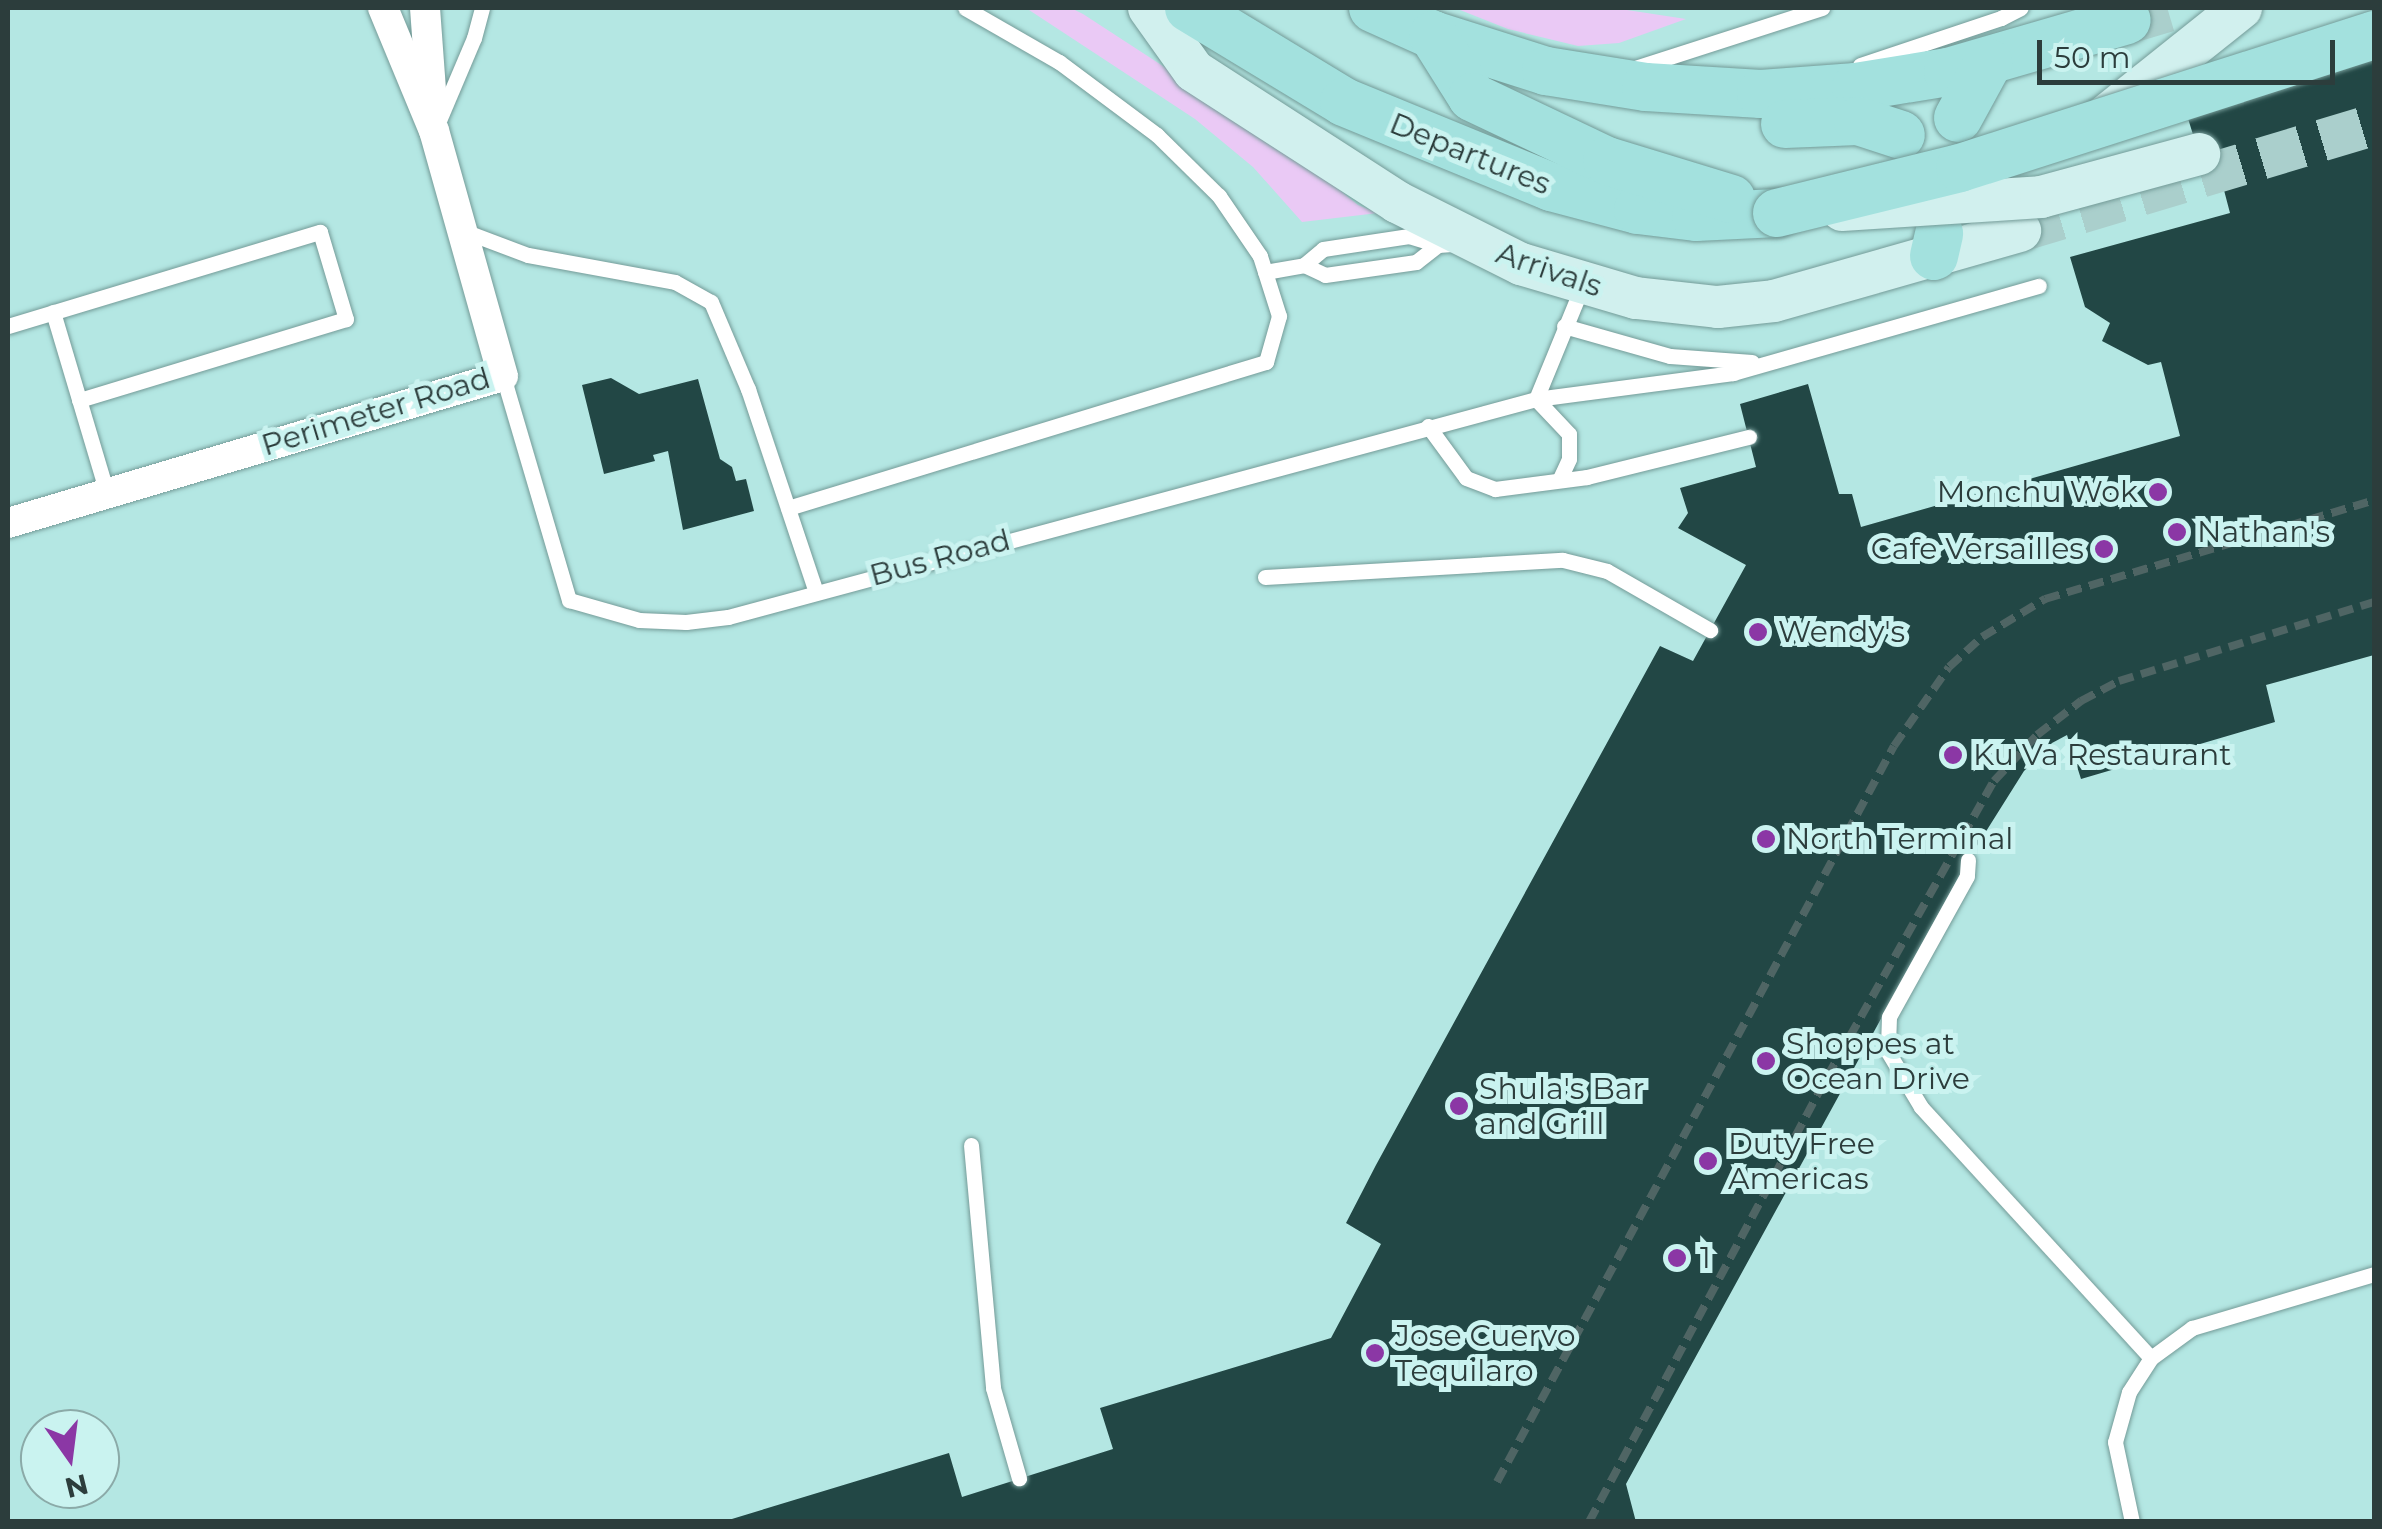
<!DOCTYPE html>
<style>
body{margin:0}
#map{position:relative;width:2382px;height:1529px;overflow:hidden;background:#caf3f0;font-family:Montserrat,sans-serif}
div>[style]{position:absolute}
.built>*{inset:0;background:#b4e7e3}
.green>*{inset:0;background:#eac9f5}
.building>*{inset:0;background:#224745}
.secondary-tunnel>*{height:42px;margin-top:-21px;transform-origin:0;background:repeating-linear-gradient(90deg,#aacfcc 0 42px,transparent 0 63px)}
.primary-tunnel>*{height:48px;margin-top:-24px;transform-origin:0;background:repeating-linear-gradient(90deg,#aacfcc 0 48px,transparent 0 72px)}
.roads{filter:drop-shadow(0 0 2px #749b98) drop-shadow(0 0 2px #749b98)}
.lane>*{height:15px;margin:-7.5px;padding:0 7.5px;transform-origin:7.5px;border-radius:7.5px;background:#fff}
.street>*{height:30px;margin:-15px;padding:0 15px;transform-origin:15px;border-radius:15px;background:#fff}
.secondary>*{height:42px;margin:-21px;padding:0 21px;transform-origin:21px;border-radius:21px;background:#d1f0ee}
.primary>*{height:48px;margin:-24px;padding:0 24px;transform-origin:24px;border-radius:24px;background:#a3e1de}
.rail>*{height:8px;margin-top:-4px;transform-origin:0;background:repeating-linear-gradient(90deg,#4f6564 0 15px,transparent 0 23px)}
.bridges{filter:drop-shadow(0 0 2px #749b98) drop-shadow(0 0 2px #749b98)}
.secondary-bridge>*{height:42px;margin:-21px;padding:0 21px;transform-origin:21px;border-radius:21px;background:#d1f0ee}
.primary-bridge>*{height:48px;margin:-24px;padding:0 24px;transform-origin:24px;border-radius:24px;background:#a3e1de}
.dots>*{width:28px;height:28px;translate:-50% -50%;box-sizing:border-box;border:5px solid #caf3f0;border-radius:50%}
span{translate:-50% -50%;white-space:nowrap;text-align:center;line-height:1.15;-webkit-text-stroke:10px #caf3f0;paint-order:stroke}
.street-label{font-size:30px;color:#2c3d3c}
.poi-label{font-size:30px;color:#2c3d3c}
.right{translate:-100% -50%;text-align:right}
.left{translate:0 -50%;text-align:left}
.frame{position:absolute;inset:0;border:10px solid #2c3d3c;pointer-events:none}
.north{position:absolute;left:20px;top:1409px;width:100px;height:100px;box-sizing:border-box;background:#caf3f0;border:2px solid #8baaa8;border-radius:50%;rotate:166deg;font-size:28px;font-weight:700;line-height:40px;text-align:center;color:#2c3d3c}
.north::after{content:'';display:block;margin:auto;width:35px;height:45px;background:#8b37a5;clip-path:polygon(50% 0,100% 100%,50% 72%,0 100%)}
.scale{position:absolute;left:2037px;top:40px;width:298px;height:45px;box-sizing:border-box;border:5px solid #2c3d3c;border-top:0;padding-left:12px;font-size:30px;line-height:35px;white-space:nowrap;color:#2c3d3c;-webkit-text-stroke:8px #caf3f0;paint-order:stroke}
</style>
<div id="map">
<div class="built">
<i style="clip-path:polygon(evenodd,8px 8px,2374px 8px,2374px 1521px,8px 1522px,8px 8px,40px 1429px,100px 1429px,100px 1489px,40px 1489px,40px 1429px)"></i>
</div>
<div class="green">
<i style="clip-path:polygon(1026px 8px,1071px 8px,1083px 14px,1286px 146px,1358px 205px,1378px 213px,1302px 222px,1253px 167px,1195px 119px)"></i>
<i style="clip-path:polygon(1455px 8px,1614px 8px,1686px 19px,1619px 43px,1578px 46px,1508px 29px)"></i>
</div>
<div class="building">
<i style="clip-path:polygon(2374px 52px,2374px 655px,2266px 685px,2275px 722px,2081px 779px,2067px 735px,2052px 743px,2024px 771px,1968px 860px,1626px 1484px,1636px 1522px,722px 1522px,949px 1453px,962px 1497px,1113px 1449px,1100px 1408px,1331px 1338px,1381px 1244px,1346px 1223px,1376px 1165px,1660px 646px,1693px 661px,1746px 565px,1678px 528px,1688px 513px,1680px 488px,1756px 467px,1740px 404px,1808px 384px,1839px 494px,1852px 494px,1861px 527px,2180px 436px,2161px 362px,2148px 365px,2102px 341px,2110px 323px,2085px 307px,2070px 257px,2230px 213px,2215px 156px,2201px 160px,2185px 109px)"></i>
<i style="clip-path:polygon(611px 378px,639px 394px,698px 379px,720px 459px,732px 467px,736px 481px,746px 479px,754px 511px,683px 530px,668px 451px,653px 455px,655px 461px,604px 474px,582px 385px)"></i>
</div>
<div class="secondary-tunnel">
<i style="left:2020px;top:231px;width:370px;rotate:-16.7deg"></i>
</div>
<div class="primary-tunnel">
<i style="left:2127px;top:20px;width:42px;rotate:-16.7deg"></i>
</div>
<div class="roads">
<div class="lane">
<i style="left:1860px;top:65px;width:149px;rotate:-18.4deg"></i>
<i style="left:2001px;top:18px;width:22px;rotate:-27deg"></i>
<i style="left:1629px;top:70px;width:203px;rotate:-17.8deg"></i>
<i style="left:440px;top:118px;width:87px;rotate:-67deg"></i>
<i style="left:474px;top:38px;width:31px;rotate:-75deg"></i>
<i style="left:464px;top:231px;width:68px;rotate:20.6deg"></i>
<i style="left:528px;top:255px;width:149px;rotate:10.4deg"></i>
<i style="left:675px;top:282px;width:41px;rotate:29.1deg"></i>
<i style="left:711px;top:302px;width:95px;rotate:67deg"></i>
<i style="left:748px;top:389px;width:214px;rotate:71.5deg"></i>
<i style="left:1304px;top:265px;width:23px;rotate:25deg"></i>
<i style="left:1325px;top:275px;width:92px;rotate:-8.1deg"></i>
<i style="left:1416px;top:262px;width:28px;rotate:-38deg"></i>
<i style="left:1265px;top:272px;width:40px;rotate:-10deg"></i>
<i style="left:1304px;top:265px;width:25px;rotate:-40deg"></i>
<i style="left:1323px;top:249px;width:87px;rotate:-8.6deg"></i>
<i style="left:1409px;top:236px;width:30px;rotate:17deg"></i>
<i style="left:1438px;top:245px;width:14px;rotate:-4deg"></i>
<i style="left:53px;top:312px;width:189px;rotate:73.4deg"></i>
<i style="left:8px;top:326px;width:326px;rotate:-16.8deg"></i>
<i style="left:320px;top:232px;width:91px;rotate:73.4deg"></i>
<i style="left:346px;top:319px;width:279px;rotate:163.1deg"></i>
<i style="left:1564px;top:326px;width:110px;rotate:15.8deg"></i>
<i style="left:1670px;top:356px;width:82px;rotate:4.2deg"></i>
<i style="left:503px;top:376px;width:234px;rotate:73.6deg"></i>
<i style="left:569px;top:600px;width:73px;rotate:15.9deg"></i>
<i style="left:639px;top:620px;width:47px;rotate:2.4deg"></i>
<i style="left:686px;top:622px;width:42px;rotate:-6.8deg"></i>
<i style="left:728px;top:617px;width:837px;rotate:-15.1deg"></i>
<i style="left:1536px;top:399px;width:199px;rotate:-7.5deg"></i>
<i style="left:1733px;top:373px;width:318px;rotate:-15.9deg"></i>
<i style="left:1536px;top:399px;width:121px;rotate:-67.7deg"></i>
<i style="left:1536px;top:399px;width:48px;rotate:46.7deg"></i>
<i style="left:1569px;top:434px;width:25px;rotate:90deg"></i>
<i style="left:1569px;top:459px;width:23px;rotate:115deg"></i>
<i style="left:1428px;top:426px;width:64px;rotate:53.8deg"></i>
<i style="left:1466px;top:478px;width:31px;rotate:21deg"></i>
<i style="left:1495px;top:489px;width:93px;rotate:-7.4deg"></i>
<i style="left:1587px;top:477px;width:167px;rotate:-13.9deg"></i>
<i style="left:788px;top:508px;width:500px;rotate:-17deg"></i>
<i style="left:1266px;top:362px;width:48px;rotate:-74.2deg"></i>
<i style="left:1279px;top:316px;width:63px;rotate:-107.6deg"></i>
<i style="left:1260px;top:256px;width:73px;rotate:-124.3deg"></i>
<i style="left:1219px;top:196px;width:87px;rotate:-135.5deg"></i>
<i style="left:1157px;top:135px;width:122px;rotate:-143.3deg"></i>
<i style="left:1059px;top:62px;width:108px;rotate:-150.1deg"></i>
<i style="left:1265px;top:577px;width:298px;rotate:-3.3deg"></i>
<i style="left:1563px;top:560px;width:45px;rotate:14deg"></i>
<i style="left:1607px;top:571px;width:119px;rotate:29.8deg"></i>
<i style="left:1968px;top:860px;width:16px;rotate:94deg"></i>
<i style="left:1967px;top:876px;width:161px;rotate:119deg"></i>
<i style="left:1889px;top:1017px;width:35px;rotate:92deg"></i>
<i style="left:1888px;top:1052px;width:64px;rotate:59deg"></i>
<i style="left:1921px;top:1107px;width:340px;rotate:47.5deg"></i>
<i style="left:971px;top:1145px;width:244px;rotate:84.8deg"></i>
<i style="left:993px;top:1388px;width:94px;rotate:73.9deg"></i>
<i style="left:2132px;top:1522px;width:82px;rotate:-102deg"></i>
<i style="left:2115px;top:1442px;width:52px;rotate:-74.4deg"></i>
<i style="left:2129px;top:1392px;width:40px;rotate:-57.1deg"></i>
<i style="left:2151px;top:1358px;width:51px;rotate:-36.2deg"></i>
<i style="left:2192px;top:1328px;width:190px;rotate:-16.5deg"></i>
</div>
<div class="street">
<i style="left:425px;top:8px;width:95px;rotate:85.8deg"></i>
<i style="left:8px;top:523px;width:516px;rotate:-16.54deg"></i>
<i style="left:503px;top:376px;width:255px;rotate:-105.7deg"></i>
<i style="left:434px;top:131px;width:133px;rotate:-112.5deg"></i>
</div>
<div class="secondary">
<i style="left:1149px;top:8px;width:77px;rotate:54.5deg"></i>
<i style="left:1194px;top:71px;width:242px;rotate:32.8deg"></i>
<i style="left:1397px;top:202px;width:139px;rotate:26.6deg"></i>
<i style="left:1521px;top:264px;width:120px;rotate:16.5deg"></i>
<i style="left:1636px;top:298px;width:82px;rotate:6.3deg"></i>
<i style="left:1718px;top:307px;width:56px;rotate:-6.1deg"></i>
<i style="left:1774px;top:301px;width:256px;rotate:-15.9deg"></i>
<i style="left:2102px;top:119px;width:178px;rotate:-38.6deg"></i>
</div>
<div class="primary">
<i style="left:1189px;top:8px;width:181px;rotate:31.2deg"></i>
<i style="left:1344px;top:102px;width:224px;rotate:22.3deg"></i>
<i style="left:1551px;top:187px;width:90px;rotate:14.8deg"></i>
<i style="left:1638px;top:210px;width:58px;rotate:6.9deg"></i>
<i style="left:1696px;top:217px;width:81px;rotate:-2.8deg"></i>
<i style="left:1373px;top:8px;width:66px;rotate:24.2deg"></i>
<i style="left:1433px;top:35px;width:119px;rotate:17.7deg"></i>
<i style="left:1546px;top:71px;width:101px;rotate:9.1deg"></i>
<i style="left:1646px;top:87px;width:115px;rotate:3.5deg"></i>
<i style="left:1761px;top:94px;width:95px;rotate:-4.2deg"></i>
<i style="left:1856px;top:87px;width:93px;rotate:-9.3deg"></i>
<i style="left:1948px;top:72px;width:186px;rotate:-16.2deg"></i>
<i style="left:1433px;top:35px;width:73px;rotate:57.8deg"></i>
<i style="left:1472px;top:97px;width:149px;rotate:25.4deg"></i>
<i style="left:1607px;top:161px;width:130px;rotate:17deg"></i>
<i style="left:1958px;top:118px;width:63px;rotate:-61.4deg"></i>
<i style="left:1785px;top:124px;width:73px;rotate:-2.4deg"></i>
<i style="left:1858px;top:121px;width:45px;rotate:18deg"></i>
<i style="left:1934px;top:256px;width:23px;rotate:-77deg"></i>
</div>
</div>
<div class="rail">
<i style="left:1497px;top:1482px;width:836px;rotate:-61.66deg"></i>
<i style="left:1894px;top:746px;width:96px;rotate:-55.2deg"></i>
<i style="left:1949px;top:667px;width:45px;rotate:-42.3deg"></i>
<i style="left:1982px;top:637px;width:74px;rotate:-31.1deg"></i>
<i style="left:2045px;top:599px;width:344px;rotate:-16.7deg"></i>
<i style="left:1589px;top:1522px;width:505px;rotate:-61.86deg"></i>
<i style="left:1827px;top:1077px;width:340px;rotate:-60.6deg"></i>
<i style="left:1994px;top:781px;width:63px;rotate:-46.9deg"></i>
<i style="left:2037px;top:735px;width:56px;rotate:-37.7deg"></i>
<i style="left:2081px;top:701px;width:43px;rotate:-27.8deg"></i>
<i style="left:2119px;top:681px;width:267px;rotate:-17.2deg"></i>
</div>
<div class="bridges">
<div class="secondary-bridge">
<i style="left:1842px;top:210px;width:199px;rotate:-3.7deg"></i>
<i style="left:2041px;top:197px;width:164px;rotate:-15.2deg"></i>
</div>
<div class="primary-bridge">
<i style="left:1777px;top:213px;width:188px;rotate:-13.8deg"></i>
<i style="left:1960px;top:168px;width:435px;rotate:-17.8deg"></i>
</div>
</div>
<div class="dots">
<i style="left:2158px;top:492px;background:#8b37a5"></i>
<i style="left:2177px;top:532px;background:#8b37a5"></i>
<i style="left:2104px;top:549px;background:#8b37a5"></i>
<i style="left:1758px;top:632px;background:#8b37a5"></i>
<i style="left:1953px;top:755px;background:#8b37a5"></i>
<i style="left:1766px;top:839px;background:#8b37a5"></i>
<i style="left:1766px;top:1061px;background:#8b37a5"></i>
<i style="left:1459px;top:1106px;background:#8b37a5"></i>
<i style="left:1708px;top:1161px;background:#8b37a5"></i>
<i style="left:1677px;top:1258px;background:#8b37a5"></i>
<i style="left:1375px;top:1353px;background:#8b37a5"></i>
</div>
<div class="street-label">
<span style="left:1470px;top:154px;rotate:22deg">Departures</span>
<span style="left:1549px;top:270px;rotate:19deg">Arrivals</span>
<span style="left:376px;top:412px;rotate:-17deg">Perimeter Road</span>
<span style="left:940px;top:558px;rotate:-15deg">Bus Road</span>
</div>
<div class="poi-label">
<span class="right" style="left:2138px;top:492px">Monchu Wok</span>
<span class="left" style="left:2197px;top:532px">Nathan's</span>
<span class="right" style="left:2084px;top:549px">Cafe Versailles</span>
<span class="left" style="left:1778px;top:632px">Wendy's</span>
<span class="left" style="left:1973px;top:755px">Ku Va Restaurant</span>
<span class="left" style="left:1786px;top:839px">North Terminal</span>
<span class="left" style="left:1786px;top:1061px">Shoppes at<br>Ocean Drive</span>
<span class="left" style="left:1479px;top:1106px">Shula's Bar<br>and Grill</span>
<span class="left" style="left:1728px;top:1161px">Duty Free<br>Americas</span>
<span class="left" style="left:1700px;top:1258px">1</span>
<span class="left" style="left:1395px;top:1353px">Jose Cuervo<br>Tequilaro</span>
</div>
<div class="frame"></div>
<div class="north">N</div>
<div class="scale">50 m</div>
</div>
